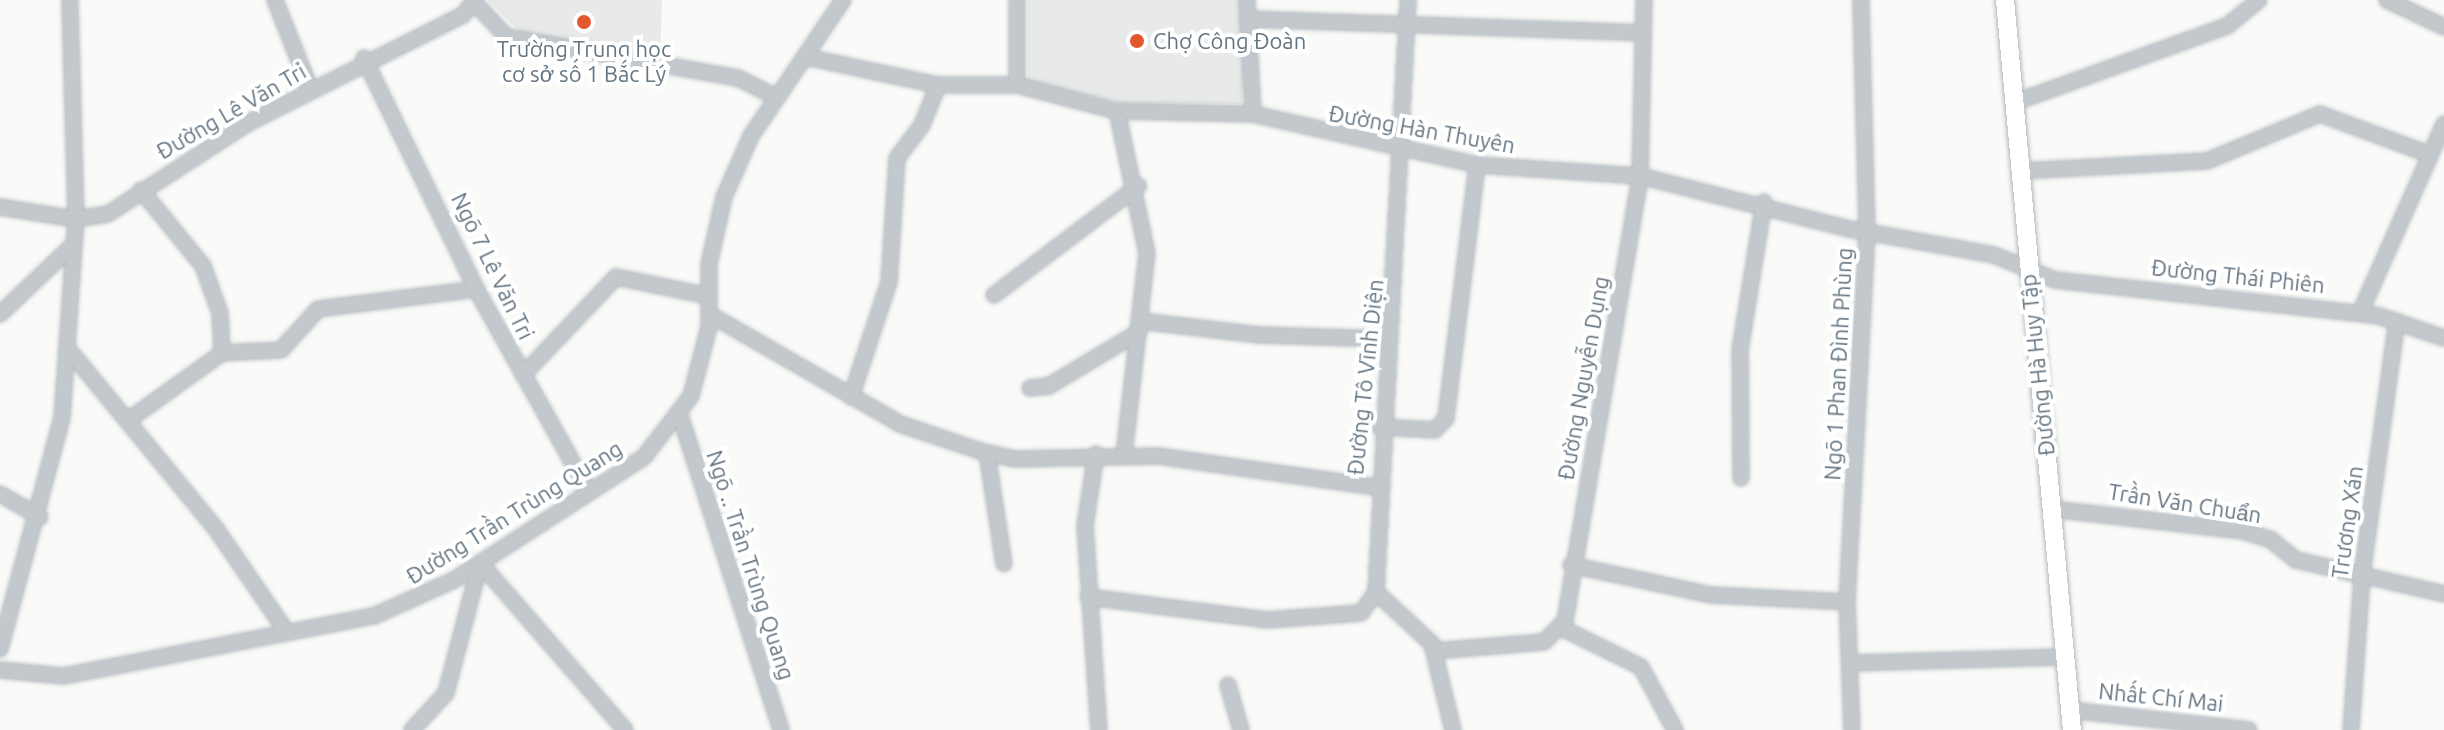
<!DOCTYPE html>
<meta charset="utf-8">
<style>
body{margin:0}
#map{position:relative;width:2444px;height:730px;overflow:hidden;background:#fafaf8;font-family:Ubuntu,sans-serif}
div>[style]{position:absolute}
.built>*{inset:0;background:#e8e9e9}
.roads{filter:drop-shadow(0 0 2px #b3babf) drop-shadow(0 0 2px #b3babf)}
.street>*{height:14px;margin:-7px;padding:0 7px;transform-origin:7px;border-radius:7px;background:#c3c8cc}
.secondary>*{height:18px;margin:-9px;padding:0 9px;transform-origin:9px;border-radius:9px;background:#fff}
.dots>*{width:22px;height:22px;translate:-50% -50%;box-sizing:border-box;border:4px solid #fff;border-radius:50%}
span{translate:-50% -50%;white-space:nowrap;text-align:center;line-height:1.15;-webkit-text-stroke:8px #fff;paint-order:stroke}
.poi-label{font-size:22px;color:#657683}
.left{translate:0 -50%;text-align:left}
.street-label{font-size:22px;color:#657683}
</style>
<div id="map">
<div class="built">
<i style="clip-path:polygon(487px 0,662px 0,660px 57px,524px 36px)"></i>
<i style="clip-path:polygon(1028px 0,1247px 0,1242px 104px,1121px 103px,1028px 81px)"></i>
</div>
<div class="roads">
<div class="street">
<i style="left:275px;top:0;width:98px;rotate:68.4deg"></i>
<i style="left:1017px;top:0;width:85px;rotate:90deg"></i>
<i style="left:1247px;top:0;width:114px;rotate:87deg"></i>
<i style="left:1408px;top:0;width:593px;rotate:93.09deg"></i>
<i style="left:1376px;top:592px;width:76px;rotate:42.9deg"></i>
<i style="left:1432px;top:644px;width:89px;rotate:76.3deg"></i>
<i style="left:2387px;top:0;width:63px;rotate:25.3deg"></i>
<i style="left:474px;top:2px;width:48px;rotate:46.7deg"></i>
<i style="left:507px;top:37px;width:235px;rotate:10.1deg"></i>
<i style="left:738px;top:78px;width:42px;rotate:26.6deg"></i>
<i style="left:1247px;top:19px;width:395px;rotate:2deg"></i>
<i style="left:806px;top:57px;width:135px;rotate:12deg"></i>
<i style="left:938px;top:85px;width:79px"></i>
<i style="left:1017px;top:85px;width:103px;rotate:14.6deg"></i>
<i style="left:1117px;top:111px;width:136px;rotate:1.3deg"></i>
<i style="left:1253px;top:114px;width:230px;rotate:12.8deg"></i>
<i style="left:1477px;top:165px;width:163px;rotate:3.9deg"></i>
<i style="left:1640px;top:176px;width:217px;rotate:14.2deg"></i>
<i style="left:1850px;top:229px;width:146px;rotate:10.2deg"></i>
<i style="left:1994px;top:255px;width:66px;rotate:22.3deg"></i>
<i style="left:2055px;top:280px;width:326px;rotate:6.3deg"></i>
<i style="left:2379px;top:316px;width:69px;rotate:18.7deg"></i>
<i style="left:364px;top:58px;width:257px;rotate:64.1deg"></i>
<i style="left:476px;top:289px;width:230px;rotate:60.9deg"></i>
<i style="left:2016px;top:102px;width:224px;rotate:-19.8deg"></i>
<i style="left:2227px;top:26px;width:41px;rotate:-39.1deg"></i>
<i style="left:1117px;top:111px;width:145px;rotate:78.1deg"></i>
<i style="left:1147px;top:253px;width:203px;rotate:96.5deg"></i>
<i style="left:2021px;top:171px;width:186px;rotate:-3.1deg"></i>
<i style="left:2207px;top:161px;width:122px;rotate:-22.6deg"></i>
<i style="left:2320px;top:114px;width:115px;rotate:20.3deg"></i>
<i style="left:141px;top:190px;width:98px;rotate:50.8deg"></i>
<i style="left:203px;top:266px;width:50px;rotate:70.1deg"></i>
<i style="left:220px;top:313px;width:40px;rotate:87.1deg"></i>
<i style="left:0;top:207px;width:77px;rotate:9deg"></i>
<i style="left:76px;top:219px;width:32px;rotate:-9deg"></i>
<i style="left:108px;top:214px;width:167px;rotate:-33deg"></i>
<i style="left:248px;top:123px;width:241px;rotate:-26.7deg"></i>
<i style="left:463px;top:15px;width:19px;rotate:-51deg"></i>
<i style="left:994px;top:295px;width:181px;rotate:-37.1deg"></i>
<i style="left:2360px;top:313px;width:207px;rotate:-66deg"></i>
<i style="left:0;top:314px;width:102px;rotate:-43.4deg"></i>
<i style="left:709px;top:314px;width:220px;rotate:29.9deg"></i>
<i style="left:900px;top:424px;width:84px;rotate:18.6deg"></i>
<i style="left:980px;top:451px;width:36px;rotate:13deg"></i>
<i style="left:1015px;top:459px;width:143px;rotate:-1.2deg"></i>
<i style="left:1158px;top:456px;width:220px;rotate:8.1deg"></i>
<i style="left:1140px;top:321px;width:120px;rotate:6.7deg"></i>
<i style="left:1259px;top:335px;width:128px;rotate:1.8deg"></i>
<i style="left:69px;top:350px;width:232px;rotate:50.6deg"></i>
<i style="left:216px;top:529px;width:120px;rotate:55.5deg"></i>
<i style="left:523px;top:375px;width:135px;rotate:-46.5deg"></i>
<i style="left:616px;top:277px;width:95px;rotate:11.5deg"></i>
<i style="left:1030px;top:388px;width:19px;rotate:-6deg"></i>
<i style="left:1049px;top:386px;width:105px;rotate:-31deg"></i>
<i style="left:851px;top:397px;width:121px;rotate:-71.7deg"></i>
<i style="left:889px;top:282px;width:124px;rotate:-86.3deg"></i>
<i style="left:897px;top:158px;width:41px;rotate:-52.9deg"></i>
<i style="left:922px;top:125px;width:43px;rotate:-68.2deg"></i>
<i style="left:679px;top:412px;width:334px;rotate:72.2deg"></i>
<i style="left:130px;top:419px;width:113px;rotate:-35.7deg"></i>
<i style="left:222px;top:353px;width:59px;rotate:-2.9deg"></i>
<i style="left:281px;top:350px;width:55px;rotate:-47.9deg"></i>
<i style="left:318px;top:309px;width:159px;rotate:-7.2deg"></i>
<i style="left:1380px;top:427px;width:55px;rotate:3.1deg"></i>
<i style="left:1435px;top:430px;width:16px;rotate:-47deg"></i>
<i style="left:1446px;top:418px;width:255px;rotate:-83deg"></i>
<i style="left:987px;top:453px;width:112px;rotate:81.3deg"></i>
<i style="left:1096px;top:454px;width:73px;rotate:98.7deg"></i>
<i style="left:1085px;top:526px;width:204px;rotate:86.1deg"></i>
<i style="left:1741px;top:478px;width:128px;rotate:-90.4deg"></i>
<i style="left:1740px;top:350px;width:150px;rotate:-80.8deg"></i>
<i style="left:0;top:494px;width:46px;rotate:29.9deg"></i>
<i style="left:2052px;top:509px;width:192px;rotate:6.6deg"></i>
<i style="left:2243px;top:531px;width:28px;rotate:17deg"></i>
<i style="left:2270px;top:539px;width:33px;rotate:39deg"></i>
<i style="left:2296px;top:560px;width:152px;rotate:12.9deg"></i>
<i style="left:480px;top:563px;width:221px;rotate:49deg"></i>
<i style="left:1571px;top:565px;width:143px;rotate:12.1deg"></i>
<i style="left:1711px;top:595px;width:136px;rotate:2.9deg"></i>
<i style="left:1088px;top:597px;width:180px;rotate:7.3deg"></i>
<i style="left:1267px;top:620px;width:94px;rotate:-4.3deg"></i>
<i style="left:1361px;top:613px;width:26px;rotate:-54deg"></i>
<i style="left:1562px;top:628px;width:88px;rotate:26.3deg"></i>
<i style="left:1641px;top:667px;width:72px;rotate:61.6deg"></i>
<i style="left:0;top:649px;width:239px;rotate:-75deg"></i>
<i style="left:62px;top:418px;width:199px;rotate:-86deg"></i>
<i style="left:76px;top:219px;width:219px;rotate:-91.6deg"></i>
<i style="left:1434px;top:651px;width:110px;rotate:-4.7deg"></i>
<i style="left:1544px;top:642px;width:30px;rotate:-45deg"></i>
<i style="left:1565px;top:621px;width:451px;rotate:-80.4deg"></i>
<i style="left:1640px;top:176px;width:176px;rotate:-88.7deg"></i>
<i style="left:1851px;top:663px;width:213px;rotate:-1.6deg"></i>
<i style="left:0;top:670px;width:64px;rotate:5.4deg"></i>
<i style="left:64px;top:676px;width:316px;rotate:-11deg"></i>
<i style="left:374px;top:616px;width:88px;rotate:-24.2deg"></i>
<i style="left:454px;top:580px;width:226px;rotate:-32.9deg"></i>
<i style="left:644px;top:457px;width:77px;rotate:-52.4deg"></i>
<i style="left:691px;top:396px;width:71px;rotate:-75.4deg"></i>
<i style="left:709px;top:327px;width:63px;rotate:-90deg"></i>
<i style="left:709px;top:264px;width:69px;rotate:-77.4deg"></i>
<i style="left:724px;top:197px;width:67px;rotate:-66.1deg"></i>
<i style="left:751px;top:136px;width:164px;rotate:-55.9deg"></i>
<i style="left:1228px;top:685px;width:47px;rotate:73.9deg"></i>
<i style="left:2069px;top:710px;width:181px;rotate:6.3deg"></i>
<i style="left:412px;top:730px;width:50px;rotate:-47.4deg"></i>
<i style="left:446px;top:693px;width:134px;rotate:-75.3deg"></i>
<i style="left:1852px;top:730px;width:128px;rotate:-92.2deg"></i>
<i style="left:1847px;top:602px;width:370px;rotate:-86.9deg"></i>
<i style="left:1867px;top:233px;width:233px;rotate:-91.5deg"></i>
<i style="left:2351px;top:730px;width:155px;rotate:-85.9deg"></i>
<i style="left:2362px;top:575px;width:256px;rotate:-82.2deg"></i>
</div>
<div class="secondary">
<i style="left:2005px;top:0;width:733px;rotate:84.76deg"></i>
</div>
</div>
<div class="dots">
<i style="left:584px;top:22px;background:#e4572e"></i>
<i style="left:1137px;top:41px;background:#e4572e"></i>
</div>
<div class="poi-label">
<span class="left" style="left:1153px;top:41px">Chợ Công Đoàn</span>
<span style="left:584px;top:61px">Trường Trung học<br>cơ sở số 1 Bắc Lý</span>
</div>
<div class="street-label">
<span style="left:231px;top:111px;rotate:-30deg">Đường Lê Văn Tri</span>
<span style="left:1422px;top:129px;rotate:10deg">Đường Hàn Thuyên</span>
<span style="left:493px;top:266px;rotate:64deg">Ngõ 7 Lê Văn Tri</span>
<span style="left:2238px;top:276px;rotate:6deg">Đường Thái Phiên</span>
<span style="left:1838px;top:364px;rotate:-87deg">Ngõ 1 Phan Đình Phùng</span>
<span style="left:2037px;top:365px;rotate:-96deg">Đường Hà Huy Tập</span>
<span style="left:1365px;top:377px;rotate:-84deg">Đường Tô Vĩnh Diện</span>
<span style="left:1583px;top:378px;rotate:-80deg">Đường Nguyễn Dụng</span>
<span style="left:2185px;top:503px;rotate:9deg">Trần Văn Chuẩn</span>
<span style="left:514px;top:512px;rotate:-32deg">Đường Trần Trùng Quang</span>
<span style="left:2347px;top:522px;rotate:-82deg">Trương Xán</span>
<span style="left:751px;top:565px;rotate:72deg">Ngõ .. Trần Trùng Quang</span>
<span style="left:2161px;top:697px;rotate:6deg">Nhất Chí Mai</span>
</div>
</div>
